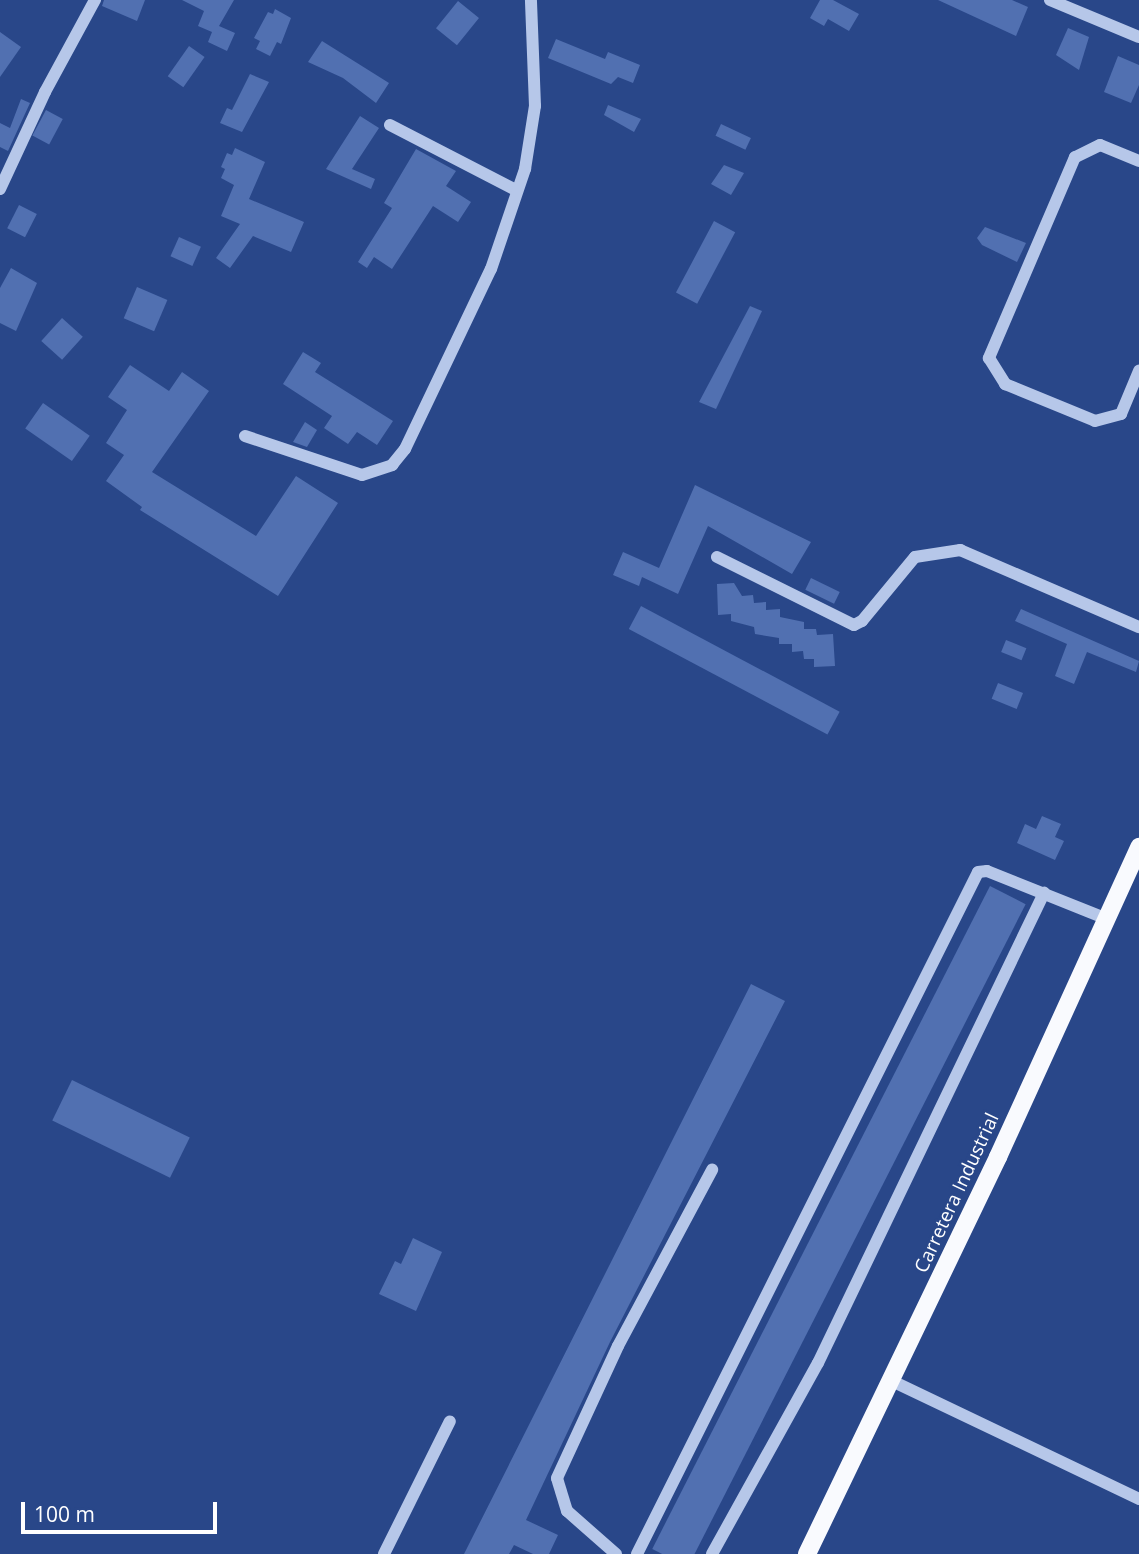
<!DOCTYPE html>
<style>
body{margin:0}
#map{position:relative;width:1139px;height:1554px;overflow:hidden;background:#294789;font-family:"Open Sans",sans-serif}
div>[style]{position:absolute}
.building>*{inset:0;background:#5170b1;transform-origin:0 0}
.minor>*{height:12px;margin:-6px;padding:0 6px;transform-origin:6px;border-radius:6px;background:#b6c7e9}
.major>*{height:18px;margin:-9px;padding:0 9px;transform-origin:9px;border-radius:9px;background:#f9fafe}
span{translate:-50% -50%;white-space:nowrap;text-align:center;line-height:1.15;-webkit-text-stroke:5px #294789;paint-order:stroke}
.street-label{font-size:19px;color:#fff}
.scale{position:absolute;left:21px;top:1502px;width:196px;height:32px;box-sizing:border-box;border:4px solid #fff;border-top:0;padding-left:9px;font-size:21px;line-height:24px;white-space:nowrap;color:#fff;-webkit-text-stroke:5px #294789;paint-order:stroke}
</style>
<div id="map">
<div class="building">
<i style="clip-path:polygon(104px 0,145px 0,137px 21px,102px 6px)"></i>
<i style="clip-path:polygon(182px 0,234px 0,219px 26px,235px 33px,227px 51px,208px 42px,212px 32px,198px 26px,204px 11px)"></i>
<i style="clip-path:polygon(820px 0,833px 0,859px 14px,849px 31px,828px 19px,824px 26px,810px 18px)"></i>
<i style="clip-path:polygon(938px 0,1012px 0,1028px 7px,1016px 36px)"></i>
<i style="left:458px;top:1px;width:27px;height:35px;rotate:39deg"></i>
<i style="clip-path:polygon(275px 9px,291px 18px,281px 44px,277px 42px,270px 56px,256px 49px,260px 41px,254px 38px,268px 12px,273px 14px)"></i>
<i style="clip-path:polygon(1068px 28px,1089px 37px,1079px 70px,1056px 55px)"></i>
<i style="clip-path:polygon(0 32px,21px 47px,0 77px)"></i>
<i style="clip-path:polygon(556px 39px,605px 59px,608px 52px,640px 65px,633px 83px,618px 77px,611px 84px,548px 58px)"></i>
<i style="clip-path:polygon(322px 41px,389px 83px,376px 103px,343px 78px,308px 62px)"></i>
<i style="left:189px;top:46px;width:19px;height:37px;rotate:35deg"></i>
<i style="clip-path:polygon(1118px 56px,1139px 65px,1139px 85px,1131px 103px,1104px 92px)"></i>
<i style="clip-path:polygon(250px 74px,269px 82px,242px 132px,220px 123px,227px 108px,232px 110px)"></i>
<i style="clip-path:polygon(21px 99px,30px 103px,8px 151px,0 147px,0 123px,10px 128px)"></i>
<i style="clip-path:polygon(608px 105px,641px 119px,634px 132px,604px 115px)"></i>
<i style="left:46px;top:110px;width:19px;height:29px;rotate:28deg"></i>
<i style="clip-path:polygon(360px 116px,379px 128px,352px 169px,375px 179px,371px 189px,326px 169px)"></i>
<i style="left:721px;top:124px;width:33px;height:13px;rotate:25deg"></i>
<i style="clip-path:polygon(235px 148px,265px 162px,249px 199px,304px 222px,291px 252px,253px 236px,230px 268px,216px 258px,240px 224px,221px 216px,234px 185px,221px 178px,225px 169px,221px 167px,227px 153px,232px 155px)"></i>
<i style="clip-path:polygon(416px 149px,456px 171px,446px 186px,471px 202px,458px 222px,433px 206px,392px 269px,374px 257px,367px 268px,358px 262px,392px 208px,384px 203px)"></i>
<i style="clip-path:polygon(724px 165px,744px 173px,731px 195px,711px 184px)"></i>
<i style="left:19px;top:205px;width:20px;height:26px;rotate:27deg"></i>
<i style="left:714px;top:221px;width:24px;height:81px;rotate:28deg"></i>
<i style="clip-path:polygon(985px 227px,1026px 243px,1017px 262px,982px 245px,977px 238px)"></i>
<i style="left:179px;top:237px;width:24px;height:21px;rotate:24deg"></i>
<i style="clip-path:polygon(11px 268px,37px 283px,16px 331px,0 323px,0 288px)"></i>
<i style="left:137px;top:287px;width:33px;height:34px;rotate:23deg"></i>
<i style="clip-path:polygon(750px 306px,762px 311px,716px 409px,699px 402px)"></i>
<i style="left:62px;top:318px;width:28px;height:31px;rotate:42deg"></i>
<i style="clip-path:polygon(303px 352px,321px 363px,315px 372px,393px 421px,377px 445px,357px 432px,348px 444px,324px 428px,332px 416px,283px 384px)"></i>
<i style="clip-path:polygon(130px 365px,169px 391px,182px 372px,209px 391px,152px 472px,256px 536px,296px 476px,338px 503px,278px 596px,140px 510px,142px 507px,106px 481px,124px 455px,106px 443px,127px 410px,108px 397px)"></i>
<i style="left:43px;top:403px;width:57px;height:31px;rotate:35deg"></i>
<i style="clip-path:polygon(305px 422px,317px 430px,307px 447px,293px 442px)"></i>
<i style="clip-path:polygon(695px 485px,811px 542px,792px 574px,708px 526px,678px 594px,642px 577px,639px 586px,613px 575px,623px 552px,659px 568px)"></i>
<i style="left:811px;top:578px;width:32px;height:13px;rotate:26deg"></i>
<i style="clip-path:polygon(734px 583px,742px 596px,753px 595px,754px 603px,766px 602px,766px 610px,780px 609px,780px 617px,804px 622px,804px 629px,816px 629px,817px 635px,833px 634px,835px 666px,814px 667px,814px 659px,804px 659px,803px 651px,792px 652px,792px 644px,779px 644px,779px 638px,755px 634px,754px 627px,731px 621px,731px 614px,718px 615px,717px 584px)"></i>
<i style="left:641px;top:606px;width:225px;height:26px;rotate:28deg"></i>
<i style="clip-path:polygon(1021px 609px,1139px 661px,1136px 672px,1087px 652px,1074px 684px,1055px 676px,1067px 644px,1015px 621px)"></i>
<i style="left:1006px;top:640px;width:22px;height:13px;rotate:22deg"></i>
<i style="left:998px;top:683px;width:27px;height:17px;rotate:22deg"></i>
<i style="clip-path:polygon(1042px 816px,1061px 824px,1055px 837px,1064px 841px,1055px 860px,1017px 843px,1025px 824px,1036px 829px)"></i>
<i style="left:990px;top:886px;width:40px;height:744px;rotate:27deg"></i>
<i style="clip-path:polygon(751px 984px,785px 1001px,610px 1342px,526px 1520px,558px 1535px,549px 1554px,533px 1554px,514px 1545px,509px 1554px,464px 1554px)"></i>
<i style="left:72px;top:1080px;width:131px;height:45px;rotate:26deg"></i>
<i style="clip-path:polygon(413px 1238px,442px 1252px,416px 1311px,379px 1294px,395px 1261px,401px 1264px)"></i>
</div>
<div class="minor">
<i style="left:1050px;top:0;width:96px;rotate:22.6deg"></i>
<i style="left:390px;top:125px;width:142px;rotate:27.3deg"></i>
<i style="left:1139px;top:161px;width:42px;rotate:-157.7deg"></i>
<i style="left:1100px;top:145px;width:28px;rotate:154deg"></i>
<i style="left:1075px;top:157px;width:219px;rotate:113.2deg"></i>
<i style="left:989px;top:358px;width:31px;rotate:58deg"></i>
<i style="left:1005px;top:384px;width:97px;rotate:22.3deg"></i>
<i style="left:1095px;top:421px;width:27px;rotate:-15deg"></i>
<i style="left:1121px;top:414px;width:47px;rotate:-67.3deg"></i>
<i style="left:0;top:189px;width:107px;rotate:-65.1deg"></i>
<i style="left:45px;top:92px;width:105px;rotate:-61.5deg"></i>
<i style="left:245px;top:436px;width:123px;rotate:18.4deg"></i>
<i style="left:362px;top:475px;width:32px;rotate:-18deg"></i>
<i style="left:392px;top:465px;width:21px;rotate:-51deg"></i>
<i style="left:405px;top:449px;width:199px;rotate:-64.5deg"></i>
<i style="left:491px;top:269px;width:106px;rotate:-71.2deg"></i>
<i style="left:525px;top:169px;width:64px;rotate:-81deg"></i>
<i style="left:535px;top:106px;width:106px;rotate:-92.2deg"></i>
<i style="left:717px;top:557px;width:153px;rotate:26.4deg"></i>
<i style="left:854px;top:625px;width:9px;rotate:-27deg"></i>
<i style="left:862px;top:621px;width:83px;rotate:-50.4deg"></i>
<i style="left:915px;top:557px;width:46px;rotate:-8.8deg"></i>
<i style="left:960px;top:550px;width:195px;rotate:23.3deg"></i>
<i style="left:892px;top:1381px;width:274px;rotate:25.5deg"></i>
<i style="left:384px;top:1554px;width:148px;rotate:-63.6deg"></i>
<i style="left:616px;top:1554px;width:65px;rotate:-138.7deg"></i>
<i style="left:567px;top:1511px;width:34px;rotate:-107deg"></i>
<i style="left:557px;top:1478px;width:145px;rotate:-65.2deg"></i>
<i style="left:618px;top:1346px;width:200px;rotate:-61.9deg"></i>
<i style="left:637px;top:1554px;width:762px;rotate:-63.43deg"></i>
<i style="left:978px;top:872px;width:9px;rotate:-6deg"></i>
<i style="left:987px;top:871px;width:129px;rotate:21.8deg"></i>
<i style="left:712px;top:1554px;width:218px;rotate:-61deg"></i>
<i style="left:818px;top:1363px;width:522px;rotate:-64.32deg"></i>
</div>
<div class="major">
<i style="left:807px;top:1554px;width:441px;rotate:-64.3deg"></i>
<i style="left:998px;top:1157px;width:341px;rotate:-65.5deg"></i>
</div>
<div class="street-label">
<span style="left:957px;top:1193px;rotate:-65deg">Carretera Industrial</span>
</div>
<div class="scale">100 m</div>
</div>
